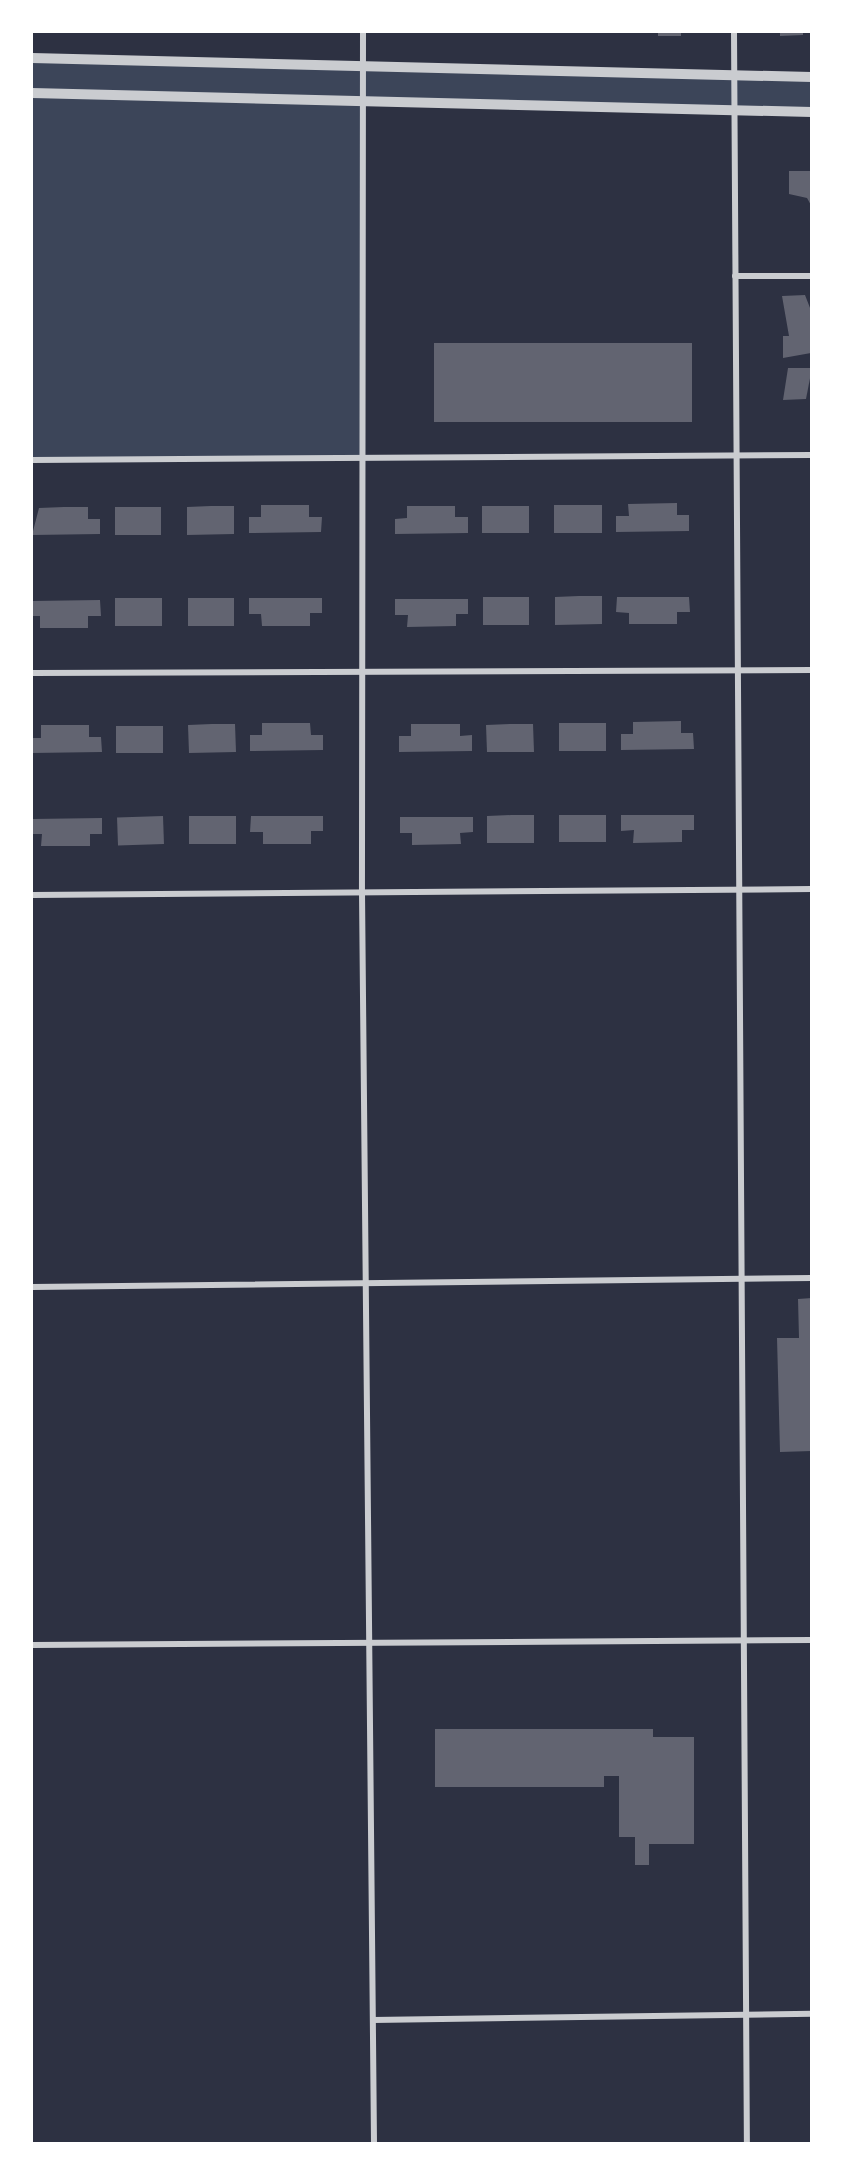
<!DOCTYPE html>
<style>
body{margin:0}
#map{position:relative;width:843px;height:2175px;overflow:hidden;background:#2d3142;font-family:Quicksand,sans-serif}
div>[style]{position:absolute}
.green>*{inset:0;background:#3c4559}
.building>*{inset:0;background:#626471;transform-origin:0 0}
.minor>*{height:6px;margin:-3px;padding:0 3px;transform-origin:3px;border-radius:3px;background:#caccd0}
.tertiary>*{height:10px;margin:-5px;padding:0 5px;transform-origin:5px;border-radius:5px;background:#caccd0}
span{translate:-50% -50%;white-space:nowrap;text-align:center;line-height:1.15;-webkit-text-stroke:5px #fff;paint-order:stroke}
.frame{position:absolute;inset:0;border:33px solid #fff;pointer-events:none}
</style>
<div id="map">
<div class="green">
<i style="clip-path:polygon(32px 58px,811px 77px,811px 112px,363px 101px,363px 457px,32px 460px)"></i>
</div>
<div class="building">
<i style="left:658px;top:32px;width:23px;height:4px"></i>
<i style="clip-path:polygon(780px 32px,803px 32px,803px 35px,780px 36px)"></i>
<i style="clip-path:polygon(789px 171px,811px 171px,812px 207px,807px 198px,789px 194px)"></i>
<i style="clip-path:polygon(805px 295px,812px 313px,811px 353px,783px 358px,783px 336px,789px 336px,782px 296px)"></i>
<i style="left:434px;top:343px;width:258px;height:79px"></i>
<i style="clip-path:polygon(788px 368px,812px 368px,806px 399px,783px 400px)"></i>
<i style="clip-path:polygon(677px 503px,677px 515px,689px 515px,689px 531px,616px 532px,616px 516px,629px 516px,628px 504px)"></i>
<i style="clip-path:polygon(261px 505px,309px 505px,309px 517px,322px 517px,321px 532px,249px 533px,249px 517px,261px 517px)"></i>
<i style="left:554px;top:505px;width:48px;height:28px"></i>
<i style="clip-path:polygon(211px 506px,234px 506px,234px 534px,187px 535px,187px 507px)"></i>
<i style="clip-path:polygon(407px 506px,455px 506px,455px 517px,468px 517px,468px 533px,395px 534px,395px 519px,407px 518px)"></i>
<i style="left:529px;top:506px;width:27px;height:47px;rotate:90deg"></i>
<i style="clip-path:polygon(64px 507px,88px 507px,88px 519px,100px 519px,100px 534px,32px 535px,39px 508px)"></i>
<i style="left:161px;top:507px;width:28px;height:46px;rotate:90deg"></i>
<i style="clip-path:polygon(579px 596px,602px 596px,602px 624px,555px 625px,555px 597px)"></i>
<i style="left:483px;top:597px;width:46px;height:28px"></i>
<i style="clip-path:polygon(617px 597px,689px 597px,690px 612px,677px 612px,677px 624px,629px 624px,629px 613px,616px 612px)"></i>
<i style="left:162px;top:598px;width:28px;height:47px;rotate:90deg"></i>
<i style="left:188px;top:598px;width:46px;height:28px"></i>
<i style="clip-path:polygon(249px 598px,322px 598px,322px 613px,310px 613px,310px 626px,262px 626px,261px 614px,249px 614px)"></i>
<i style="clip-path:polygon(395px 599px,468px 599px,468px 614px,456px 614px,456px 626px,407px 627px,408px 615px,395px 615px)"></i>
<i style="clip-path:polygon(100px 600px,101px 616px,88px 616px,88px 628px,40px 628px,40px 616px,32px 616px,32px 601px)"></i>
<i style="clip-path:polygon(681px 721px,681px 733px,693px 733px,694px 749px,621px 750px,621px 734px,633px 734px,633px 722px)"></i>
<i style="clip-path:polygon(262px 723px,310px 723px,311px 735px,323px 735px,323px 750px,250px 751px,250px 735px,262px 735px)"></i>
<i style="left:559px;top:723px;width:47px;height:28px"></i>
<i style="clip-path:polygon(212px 724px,235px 724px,236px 752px,189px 753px,188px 725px)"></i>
<i style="clip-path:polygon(411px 724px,460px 724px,460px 736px,472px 735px,472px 751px,399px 752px,399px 736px,411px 736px)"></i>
<i style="clip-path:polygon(510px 724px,533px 724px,534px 752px,487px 752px,486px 725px)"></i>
<i style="clip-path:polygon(41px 725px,89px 725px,89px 737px,101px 737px,102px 752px,32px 753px,32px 738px,41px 738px)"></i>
<i style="left:116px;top:726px;width:47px;height:27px"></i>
<i style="clip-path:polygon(511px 815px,534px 815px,534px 843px,487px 843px,487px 816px)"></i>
<i style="left:559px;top:815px;width:47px;height:27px"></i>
<i style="clip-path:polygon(621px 815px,694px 815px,694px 830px,682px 830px,682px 842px,633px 843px,634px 830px,621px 831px)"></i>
<i style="left:163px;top:816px;width:28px;height:46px;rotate:88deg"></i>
<i style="left:189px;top:816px;width:47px;height:28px"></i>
<i style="clip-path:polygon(251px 816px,323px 816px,323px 831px,311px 831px,311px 844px,263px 844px,263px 832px,250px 832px)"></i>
<i style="clip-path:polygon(400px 817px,473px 817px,473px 832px,460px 833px,461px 844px,412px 845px,412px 833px,400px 833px)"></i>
<i style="clip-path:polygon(102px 818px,102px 834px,90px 834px,90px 846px,41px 846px,42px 834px,32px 834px,32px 819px)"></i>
<i style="clip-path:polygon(812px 1298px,812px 1451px,780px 1452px,777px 1338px,799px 1338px,798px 1299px)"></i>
<i style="clip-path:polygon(435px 1729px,653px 1729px,653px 1737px,694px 1737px,694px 1844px,649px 1844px,649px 1865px,635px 1865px,635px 1837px,619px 1837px,619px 1776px,604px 1776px,604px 1787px,435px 1787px)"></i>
</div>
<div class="minor">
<i style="left:363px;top:32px;width:860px;rotate:90.07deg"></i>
<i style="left:362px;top:892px;width:1252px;rotate:89.45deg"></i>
<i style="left:734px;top:32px;width:2112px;rotate:89.65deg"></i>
<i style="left:735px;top:276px;width:77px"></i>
<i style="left:32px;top:460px;width:780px;rotate:-0.37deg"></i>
<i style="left:32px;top:673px;width:780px;rotate:-0.22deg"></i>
<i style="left:32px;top:895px;width:780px;rotate:-0.44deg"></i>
<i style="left:32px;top:1287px;width:780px;rotate:-0.66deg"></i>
<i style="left:32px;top:1645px;width:780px;rotate:-0.37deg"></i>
<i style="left:373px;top:2020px;width:439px;rotate:-0.8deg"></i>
</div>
<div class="tertiary">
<i style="left:32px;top:58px;width:780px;rotate:1.4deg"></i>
<i style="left:32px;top:93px;width:780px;rotate:1.4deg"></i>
</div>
<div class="frame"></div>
</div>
